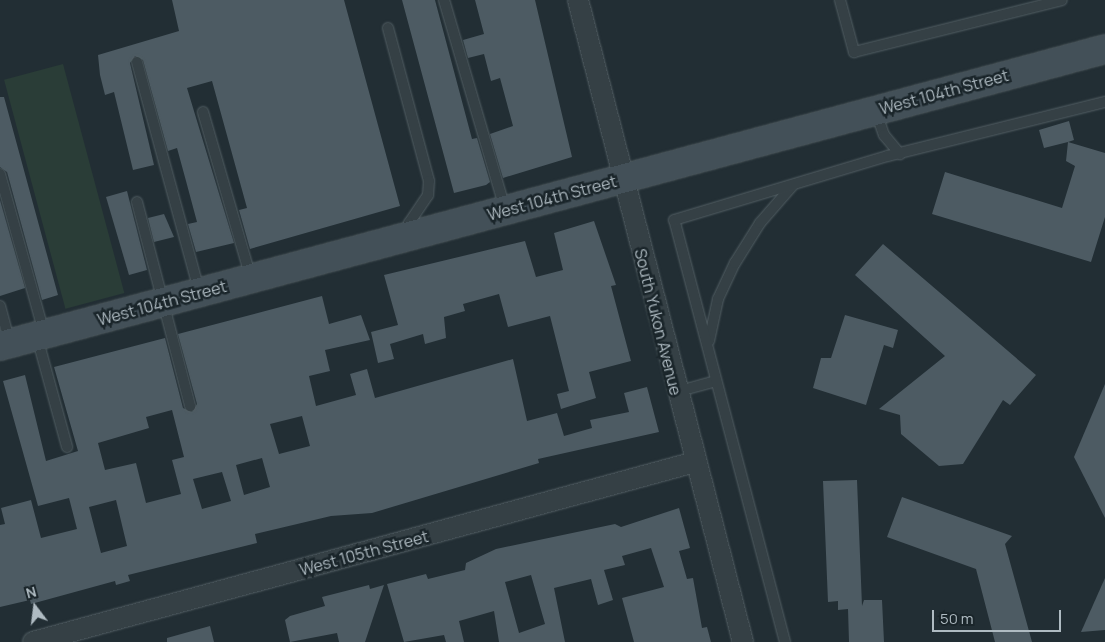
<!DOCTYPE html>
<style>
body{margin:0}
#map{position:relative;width:1105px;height:642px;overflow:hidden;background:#222e34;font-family:Manrope,sans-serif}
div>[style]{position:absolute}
.green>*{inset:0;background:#2a3d37;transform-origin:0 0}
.building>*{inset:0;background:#4d5b63}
.roads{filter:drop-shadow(0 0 1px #525e63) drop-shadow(0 0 1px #525e63)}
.lane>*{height:10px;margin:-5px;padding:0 5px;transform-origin:5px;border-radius:5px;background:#354045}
.street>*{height:20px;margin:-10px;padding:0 10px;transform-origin:10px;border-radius:10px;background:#354045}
.secondary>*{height:28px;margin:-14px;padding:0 14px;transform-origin:14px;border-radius:14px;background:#435058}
span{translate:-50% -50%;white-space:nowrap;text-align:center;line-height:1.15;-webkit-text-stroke:5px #1a252a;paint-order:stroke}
.street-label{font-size:16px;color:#afbbc2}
.north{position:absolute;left:10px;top:582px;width:50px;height:50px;-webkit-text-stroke:4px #1a252a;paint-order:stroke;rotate:345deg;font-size:14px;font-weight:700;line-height:20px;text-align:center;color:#afbbc2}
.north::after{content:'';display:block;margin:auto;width:18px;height:22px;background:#afbbc2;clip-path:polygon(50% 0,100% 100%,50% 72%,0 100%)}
.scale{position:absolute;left:932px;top:610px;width:129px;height:22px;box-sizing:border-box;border:2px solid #afbbc2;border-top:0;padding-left:6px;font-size:15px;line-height:18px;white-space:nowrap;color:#afbbc2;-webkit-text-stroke:4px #1a252a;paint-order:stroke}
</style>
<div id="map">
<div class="green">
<i style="left:63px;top:64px;width:237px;height:61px;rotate:75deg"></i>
</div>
<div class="building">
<i style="clip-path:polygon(172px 0,344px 0,400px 206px,250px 249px,239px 210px,247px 208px,212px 81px,187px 88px,234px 243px,196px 252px,188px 224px,197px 222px,186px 181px,177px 148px,168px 151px,143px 60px,135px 56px,130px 63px,154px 165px,133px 170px,114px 92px,105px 95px,100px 75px,98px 55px,179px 31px)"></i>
<i style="clip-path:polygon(402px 0,435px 0,472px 139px,477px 138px,490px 182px,486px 185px,454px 193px)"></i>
<i style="clip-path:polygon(475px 0,535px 0,572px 157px,503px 178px,490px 134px,513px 126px,500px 78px,491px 81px,484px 54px,468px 58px,463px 40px,484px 34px)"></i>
<i style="clip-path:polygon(0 97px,4px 97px,58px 295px,42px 300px,7px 172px,0 167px)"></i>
<i style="clip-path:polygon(1069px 121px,1074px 140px,1068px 142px,1105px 153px,1105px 217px,1091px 262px,932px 214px,945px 172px,1062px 208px,1075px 166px,1066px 161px,1068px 142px,1044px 148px,1039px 130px)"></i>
<i style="clip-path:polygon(127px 191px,147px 270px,129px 275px,106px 197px)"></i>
<i style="clip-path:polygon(0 200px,25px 288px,0 296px)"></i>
<i style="clip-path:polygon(164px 214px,174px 237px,154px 242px,148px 218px)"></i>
<i style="clip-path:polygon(594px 221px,616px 285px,611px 286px,631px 361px,589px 372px,596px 398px,561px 409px,557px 394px,569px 391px,550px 316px,508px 327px,499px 294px,463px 304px,465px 311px,444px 317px,446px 338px,425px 344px,423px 334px,390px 344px,394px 359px,378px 363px,371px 332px,398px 325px,384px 275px,525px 241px,536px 277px,563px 270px,554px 233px)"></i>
<i style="clip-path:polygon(883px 244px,1036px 375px,1010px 405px,1003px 400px,963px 464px,939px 466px,901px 434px,900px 415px,879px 409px,945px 356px,855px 275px)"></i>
<i style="clip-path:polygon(evenodd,322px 296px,329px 324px,361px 315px,370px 340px,325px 350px,330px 371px,309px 376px,316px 406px,356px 395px,350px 374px,367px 369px,375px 398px,513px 359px,527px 421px,557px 413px,564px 436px,592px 428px,590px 420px,629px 412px,624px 393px,647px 387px,659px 432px,538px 459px,539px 463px,372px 513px,331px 516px,255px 534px,257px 543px,128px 575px,130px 581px,116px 585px,115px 581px,31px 604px,30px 600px,0 607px,0 525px,5px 524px,1px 508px,31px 500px,41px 538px,77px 529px,69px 498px,38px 506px,3px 381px,25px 375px,46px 461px,78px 451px,54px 367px,165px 338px,183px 408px,192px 412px,197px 404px,178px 334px,322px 296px,172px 410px,184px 457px,172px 460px,181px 494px,146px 503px,136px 463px,105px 470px,98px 443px,149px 428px,146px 417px,172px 410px,322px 296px,302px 416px,310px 446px,279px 454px,270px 424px,302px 416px,322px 296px,262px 458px,270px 487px,244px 495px,236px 465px,262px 458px,322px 296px,222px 472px,231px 501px,202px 509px,193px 479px,222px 472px,322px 296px,116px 500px,127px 546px,101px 553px,89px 507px,116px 500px)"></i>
<i style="clip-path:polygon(845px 315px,898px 330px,893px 348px,884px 345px,866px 405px,813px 388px,821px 358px,831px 358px)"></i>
<i style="clip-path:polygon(1105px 384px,1105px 518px,1074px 457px)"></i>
<i style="clip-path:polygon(857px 480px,862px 606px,864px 600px,882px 600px,884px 642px,849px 642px,848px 609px,838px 610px,838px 601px,828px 602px,823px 481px)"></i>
<i style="clip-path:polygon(902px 497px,1012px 536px,1005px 544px,1032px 642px,995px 642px,976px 569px,887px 537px)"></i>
<i style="clip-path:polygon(evenodd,679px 508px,690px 548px,679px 551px,687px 579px,693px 578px,702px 628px,707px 627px,711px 642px,634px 642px,622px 598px,664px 587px,651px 548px,622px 556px,625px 565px,604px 570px,613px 600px,598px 605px,591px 579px,554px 588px,565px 642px,499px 642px,494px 611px,459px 621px,464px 642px,446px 642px,444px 635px,404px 642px,387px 584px,426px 574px,428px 579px,465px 570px,466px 563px,496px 549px,615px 524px,621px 527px,679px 508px,531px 575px,545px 624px,519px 633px,505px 582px,531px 575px)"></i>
<i style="clip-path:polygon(1105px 578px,1105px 630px,1081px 632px)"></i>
<i style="clip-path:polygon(369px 585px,370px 589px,384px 585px,365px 642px,339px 642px,337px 633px,290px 642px,285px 620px,290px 616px,325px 606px,322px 597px)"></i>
<i style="clip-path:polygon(210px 626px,214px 642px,167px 642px,167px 638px)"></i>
</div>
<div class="roads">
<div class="lane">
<i style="left:444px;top:0;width:218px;rotate:73.7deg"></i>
<i style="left:840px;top:0;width:54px;rotate:74.9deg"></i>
<i style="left:854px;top:52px;width:214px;rotate:-14deg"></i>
<i style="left:388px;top:28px;width:158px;rotate:75deg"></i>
<i style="left:429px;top:181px;width:14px;rotate:94deg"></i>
<i style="left:428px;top:195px;width:34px;rotate:124deg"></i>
<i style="left:409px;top:223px;width:12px;rotate:76deg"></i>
<i style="left:137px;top:62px;width:236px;rotate:74.8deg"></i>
<i style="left:203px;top:112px;width:173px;rotate:73.9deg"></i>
<i style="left:876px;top:112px;width:24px;rotate:71deg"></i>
<i style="left:884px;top:135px;width:25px;rotate:50deg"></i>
<i style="left:0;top:174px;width:165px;rotate:74.5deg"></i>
<i style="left:137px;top:202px;width:211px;rotate:75.4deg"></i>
<i style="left:0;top:306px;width:38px;rotate:75deg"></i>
<i style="left:37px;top:337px;width:114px;rotate:74.7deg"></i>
<i style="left:709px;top:341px;width:43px;rotate:-77.9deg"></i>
<i style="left:718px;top:299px;width:40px;rotate:-65deg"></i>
<i style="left:735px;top:263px;width:47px;rotate:-58deg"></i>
<i style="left:760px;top:223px;width:50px;rotate:-49deg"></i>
<i style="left:676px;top:392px;width:41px;rotate:-15.4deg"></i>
<i style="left:785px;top:642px;width:436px;rotate:-104.7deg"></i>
<i style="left:674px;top:220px;width:223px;rotate:-16.7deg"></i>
<i style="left:888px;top:156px;width:224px;rotate:-14deg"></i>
</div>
<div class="street">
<i style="left:578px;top:0;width:663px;rotate:75.59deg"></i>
<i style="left:33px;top:642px;width:686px;rotate:-15.21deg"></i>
</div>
<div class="secondary">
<i style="left:0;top:346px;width:1144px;rotate:-15.04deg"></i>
</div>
</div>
<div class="street-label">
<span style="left:944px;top:92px;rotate:-15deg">West 104th Street</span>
<span style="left:552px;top:198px;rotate:-15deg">West 104th Street</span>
<span style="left:162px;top:303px;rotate:-15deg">West 104th Street</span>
<span style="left:658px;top:322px;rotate:76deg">South Yukon Avenue</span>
<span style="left:364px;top:553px;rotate:-15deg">West 105th Street</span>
</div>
<div class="north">N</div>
<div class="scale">50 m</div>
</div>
